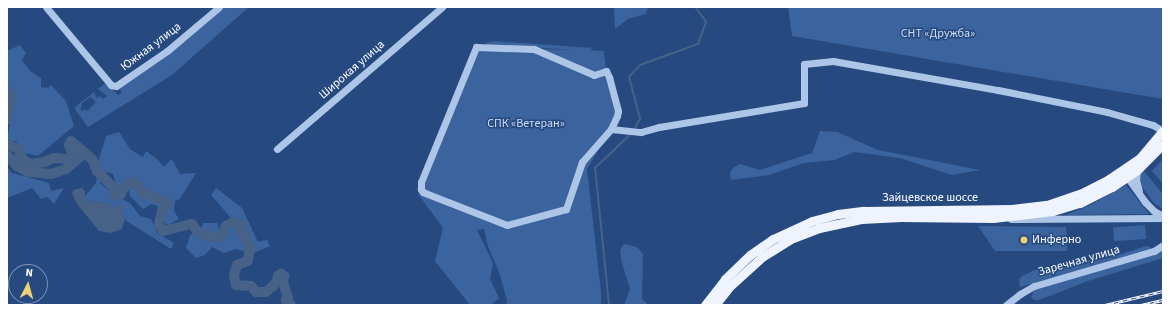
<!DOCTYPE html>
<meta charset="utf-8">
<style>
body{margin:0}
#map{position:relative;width:1170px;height:312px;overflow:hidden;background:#264a80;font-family:"Source Sans 3",sans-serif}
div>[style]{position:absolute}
.green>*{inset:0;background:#3b639d;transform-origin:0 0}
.water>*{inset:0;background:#476187}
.stream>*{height:1.5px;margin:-0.75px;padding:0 0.75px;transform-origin:0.75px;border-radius:0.75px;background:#476187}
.river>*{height:10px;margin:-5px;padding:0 5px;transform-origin:5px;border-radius:5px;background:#476187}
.minor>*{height:7px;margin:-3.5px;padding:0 3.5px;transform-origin:3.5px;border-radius:3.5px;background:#adc5e6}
.major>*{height:9px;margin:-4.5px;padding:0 4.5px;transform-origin:4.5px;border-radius:4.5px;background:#eef3fd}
.rail>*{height:3px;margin-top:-1.5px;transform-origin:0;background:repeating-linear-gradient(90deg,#264a80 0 4.5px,#fff 0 9px);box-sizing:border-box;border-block:1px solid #fff}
.dots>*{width:11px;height:11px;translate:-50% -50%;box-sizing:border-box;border:2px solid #264a80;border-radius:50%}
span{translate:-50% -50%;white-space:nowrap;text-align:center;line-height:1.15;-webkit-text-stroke:3px #264a80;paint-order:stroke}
.park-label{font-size:12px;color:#d0dff5}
.street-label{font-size:12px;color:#fff}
.poi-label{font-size:12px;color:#fff}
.left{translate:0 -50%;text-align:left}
.frame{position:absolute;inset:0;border:8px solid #fff;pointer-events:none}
.north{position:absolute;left:8px;top:264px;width:40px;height:40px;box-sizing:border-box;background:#264a80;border:1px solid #7d92b3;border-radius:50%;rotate:6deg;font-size:11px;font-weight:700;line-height:16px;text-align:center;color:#fff}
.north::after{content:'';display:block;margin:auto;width:14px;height:18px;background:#eecf73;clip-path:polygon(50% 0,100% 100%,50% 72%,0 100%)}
</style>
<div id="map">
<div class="green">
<i style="clip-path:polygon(evenodd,224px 7px,249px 7px,172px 75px,88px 127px,74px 108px,94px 92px,97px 98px,100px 96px,103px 99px,107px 96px,98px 89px,106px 83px,118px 95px,122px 93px,119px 88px,164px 58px,224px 7px,90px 97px,96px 102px,87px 111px,85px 109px,82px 111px,80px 108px,82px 106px,81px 104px,90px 97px)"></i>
<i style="clip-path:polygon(614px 7px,648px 7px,646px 14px,628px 19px,615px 29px)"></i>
<i style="clip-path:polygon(788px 7px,1163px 7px,1163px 99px,792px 36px)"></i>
<i style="clip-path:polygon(494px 41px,593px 48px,590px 50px,604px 51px,606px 71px,618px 111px,611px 129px,587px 169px,601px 292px,601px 305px,506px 305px,507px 301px,500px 275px,488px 246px,484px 229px,477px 230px,493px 263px,490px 279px,499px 298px,491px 305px,470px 305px,435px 261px,443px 228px,418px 194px,476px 47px,575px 50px,490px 45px,485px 43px)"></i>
<i style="clip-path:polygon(20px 45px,26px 53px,22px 60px,30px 71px,41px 78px,41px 87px,48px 88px,51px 85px,66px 101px,74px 126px,38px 156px,25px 153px,27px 168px,14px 158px,17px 141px,7px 141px,15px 94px,7px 84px,7px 51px)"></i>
<i style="clip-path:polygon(820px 131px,837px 132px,878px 150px,980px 170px,952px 175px,900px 158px,854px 152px,835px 160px,804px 163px,769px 175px,731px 180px,730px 173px,733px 168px,740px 164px,760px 170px,812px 153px)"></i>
<i style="clip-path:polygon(119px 132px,130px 149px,143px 157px,146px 151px,157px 159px,164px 167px,172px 159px,180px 174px,196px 173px,180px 199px,175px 201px,174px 211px,179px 219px,168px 225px,157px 217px,158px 206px,151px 204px,143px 209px,130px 196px,126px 181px,117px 188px,113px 174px,107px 172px,100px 183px,114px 195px,130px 203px,140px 216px,151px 219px,157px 233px,174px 243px,171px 249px,128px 222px,121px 215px,122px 210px,113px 208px,108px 203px,88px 201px,85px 196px,96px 183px,99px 159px,106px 136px)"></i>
<i style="clip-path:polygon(1163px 159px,1163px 184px,1152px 171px)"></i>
<i style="clip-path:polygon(7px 167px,12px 173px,49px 183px,51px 191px,64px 188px,54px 204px,47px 197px,41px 199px,32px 188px,7px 198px)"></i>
<i style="clip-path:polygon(1143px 170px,1163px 194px,1163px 209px,1154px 203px,1140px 184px,1140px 175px)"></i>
<i style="clip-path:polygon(1126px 185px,1149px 214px,1066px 215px,1092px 204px)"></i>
<i style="clip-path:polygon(216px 188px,242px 208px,258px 242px,267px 240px,270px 246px,254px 253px,236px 249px,224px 253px,212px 247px,205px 255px,196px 258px,186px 248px,190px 235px,201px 230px,203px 223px,218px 223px,219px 231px,231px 218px,211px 195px)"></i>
<i style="left:1145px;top:225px;width:14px;height:32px;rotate:86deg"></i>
<i style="clip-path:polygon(978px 226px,1066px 227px,1067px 251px,995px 251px)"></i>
<i style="clip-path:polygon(624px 244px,637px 247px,643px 254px,642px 299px,648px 305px,624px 305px,630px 289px,622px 263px,620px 250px)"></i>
<i style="clip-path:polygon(1146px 246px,1150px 247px,1152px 250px,1020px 287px,1019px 279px,1022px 276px,1035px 270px,1070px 262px,1109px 258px)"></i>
<i style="clip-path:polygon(1163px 248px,1163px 258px,1088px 281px,1039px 300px,1034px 300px,1031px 297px,1035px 289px)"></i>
</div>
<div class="water">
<i style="clip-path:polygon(82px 188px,85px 191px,85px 196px,88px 201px,108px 203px,113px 208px,121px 204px,123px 208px,121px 215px,125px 218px,122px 229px,110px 233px,99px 231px,77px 204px,72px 194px,73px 190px)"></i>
</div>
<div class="stream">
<i style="left:634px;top:130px;width:13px;rotate:-61deg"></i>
<i style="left:640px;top:119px;width:43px;rotate:-104.7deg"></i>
<i style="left:629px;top:77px;width:16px;rotate:-47deg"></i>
<i style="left:640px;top:65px;width:62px;rotate:-19.9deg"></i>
<i style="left:698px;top:44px;width:23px;rotate:-70deg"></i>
<i style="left:706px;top:22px;width:19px;rotate:-126deg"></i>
<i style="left:609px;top:305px;width:138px;rotate:-95.8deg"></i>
<i style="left:595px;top:168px;width:51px;rotate:-43.4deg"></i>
</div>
<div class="river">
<i style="left:7px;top:90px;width:6px;rotate:51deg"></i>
<i style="left:11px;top:95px;width:25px;rotate:99deg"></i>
<i style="left:7px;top:144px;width:13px;rotate:23deg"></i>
<i style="left:19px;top:149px;width:12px;rotate:70deg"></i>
<i style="left:23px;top:160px;width:9px;rotate:27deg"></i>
<i style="left:31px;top:164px;width:13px;rotate:-9deg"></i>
<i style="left:44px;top:162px;width:11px;rotate:-22deg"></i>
<i style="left:54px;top:158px;width:12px;rotate:5deg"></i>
<i style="left:66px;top:159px;width:7px;rotate:-16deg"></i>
<i style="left:73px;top:157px;width:13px;rotate:-108deg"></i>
<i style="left:69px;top:145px;width:4px;rotate:-63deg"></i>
<i style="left:71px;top:141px;width:28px;rotate:41deg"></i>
<i style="left:92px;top:159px;width:13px;rotate:67deg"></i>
<i style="left:97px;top:171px;width:20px;rotate:45deg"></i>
<i style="left:111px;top:185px;width:11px;rotate:68deg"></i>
<i style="left:115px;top:195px;width:6px;rotate:-9deg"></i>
<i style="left:121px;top:194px;width:8px;rotate:-67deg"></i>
<i style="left:124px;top:187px;width:10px;rotate:-29deg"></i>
<i style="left:133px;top:182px;width:6px;rotate:31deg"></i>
<i style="left:138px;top:185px;width:9px;rotate:58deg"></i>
<i style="left:143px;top:193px;width:27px;rotate:22deg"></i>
<i style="left:168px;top:203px;width:10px;rotate:127deg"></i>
<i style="left:162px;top:211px;width:14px;rotate:102deg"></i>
<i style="left:159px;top:225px;width:7px;rotate:56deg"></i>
<i style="left:163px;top:231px;width:30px;rotate:-14deg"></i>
<i style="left:192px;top:224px;width:9px;rotate:54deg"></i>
<i style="left:197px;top:231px;width:10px;rotate:29deg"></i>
<i style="left:206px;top:236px;width:15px;rotate:4deg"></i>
<i style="left:221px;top:237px;width:12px;rotate:-66deg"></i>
<i style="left:226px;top:226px;width:8px;rotate:-30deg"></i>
<i style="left:233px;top:222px;width:9px;rotate:21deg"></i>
<i style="left:241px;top:225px;width:5px;rotate:90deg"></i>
<i style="left:241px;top:230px;width:18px;rotate:61deg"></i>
<i style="left:250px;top:246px;width:15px;rotate:98deg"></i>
<i style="left:248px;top:261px;width:12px;rotate:160deg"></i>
<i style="left:237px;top:265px;width:10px;rotate:107deg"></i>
<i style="left:234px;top:275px;width:10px;rotate:79deg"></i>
<i style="left:236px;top:285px;width:15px;rotate:4deg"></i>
<i style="left:251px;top:286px;width:8px;rotate:50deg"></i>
<i style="left:256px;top:292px;width:10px"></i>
<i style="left:266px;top:292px;width:9px;rotate:-41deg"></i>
<i style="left:273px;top:286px;width:6px;rotate:-51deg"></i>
<i style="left:277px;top:281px;width:5px;rotate:-79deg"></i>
<i style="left:278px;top:276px;width:4px;rotate:-34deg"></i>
<i style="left:281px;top:274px;width:4px;rotate:34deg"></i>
<i style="left:284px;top:276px;width:6px;rotate:99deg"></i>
<i style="left:283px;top:282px;width:16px;rotate:72deg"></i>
<i style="left:288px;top:297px;width:4px;rotate:124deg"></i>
<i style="left:286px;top:300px;width:7px;rotate:45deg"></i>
<i style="left:7px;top:155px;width:15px;rotate:48deg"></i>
<i style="left:17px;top:166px;width:13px;rotate:29deg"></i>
<i style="left:28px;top:172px;width:23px;rotate:5deg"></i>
<i style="left:51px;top:174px;width:16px;rotate:-18deg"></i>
<i style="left:66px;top:169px;width:25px;rotate:-40deg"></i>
</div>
<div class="minor">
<i style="left:46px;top:7px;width:102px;rotate:50.2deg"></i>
<i style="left:111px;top:85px;width:5px;rotate:11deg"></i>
<i style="left:116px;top:86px;width:62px;rotate:-34.5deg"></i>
<i style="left:167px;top:51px;width:68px;rotate:-40.2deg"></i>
<i style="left:476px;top:47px;width:58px;rotate:2deg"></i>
<i style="left:534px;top:49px;width:65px;rotate:23.4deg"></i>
<i style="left:594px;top:75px;width:13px;rotate:-18deg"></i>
<i style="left:606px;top:71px;width:7px;rotate:63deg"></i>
<i style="left:609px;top:77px;width:35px;rotate:75deg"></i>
<i style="left:618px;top:111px;width:5px;rotate:101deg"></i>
<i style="left:617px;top:116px;width:14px;rotate:115deg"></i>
<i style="left:611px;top:129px;width:44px;rotate:131.3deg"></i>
<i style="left:582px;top:162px;width:50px;rotate:108.8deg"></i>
<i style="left:566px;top:209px;width:61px;rotate:164.8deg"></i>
<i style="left:507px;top:225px;width:90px;rotate:-158.6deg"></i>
<i style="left:423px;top:192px;width:4px;rotate:-124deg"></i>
<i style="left:421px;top:189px;width:7px;rotate:-90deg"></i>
<i style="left:421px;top:182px;width:146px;rotate:-67.8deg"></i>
<i style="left:611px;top:129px;width:30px;rotate:6deg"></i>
<i style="left:641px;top:132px;width:19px;rotate:-16deg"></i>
<i style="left:659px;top:127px;width:147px;rotate:-9.4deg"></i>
<i style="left:804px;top:103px;width:39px;rotate:-90deg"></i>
<i style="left:804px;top:64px;width:29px;rotate:-6deg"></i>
<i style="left:833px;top:61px;width:168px;rotate:10deg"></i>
<i style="left:998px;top:90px;width:111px;rotate:11.4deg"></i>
<i style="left:1107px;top:112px;width:48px;rotate:15.8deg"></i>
<i style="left:1153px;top:125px;width:12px;rotate:31deg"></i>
<i style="left:277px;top:149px;width:218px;rotate:-40.7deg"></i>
<i style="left:1137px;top:170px;width:10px;rotate:96deg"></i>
<i style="left:1136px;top:180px;width:11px;rotate:75deg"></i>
<i style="left:1124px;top:175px;width:4px;rotate:34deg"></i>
<i style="left:1127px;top:177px;width:31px;rotate:54deg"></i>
<i style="left:1145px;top:202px;width:13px;rotate:45deg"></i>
<i style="left:1154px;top:211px;width:10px;rotate:29deg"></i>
<i style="left:1011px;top:219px;width:152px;rotate:-0.4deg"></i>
<i style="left:1006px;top:305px;width:18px;rotate:-38deg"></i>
<i style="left:1020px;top:294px;width:16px;rotate:-30deg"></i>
<i style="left:1034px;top:286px;width:125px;rotate:-16.3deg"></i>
<i style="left:1154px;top:251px;width:11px;rotate:-34deg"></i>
</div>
<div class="major">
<i style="left:705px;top:305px;width:33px;rotate:-52deg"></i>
<i style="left:725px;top:279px;width:35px;rotate:-44deg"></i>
<i style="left:750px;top:255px;width:28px;rotate:-35deg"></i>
<i style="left:773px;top:239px;width:43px;rotate:-24.8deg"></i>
<i style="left:812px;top:221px;width:27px;rotate:-15deg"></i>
<i style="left:838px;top:214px;width:26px;rotate:-7deg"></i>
<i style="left:864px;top:211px;width:148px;rotate:-0.8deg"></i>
<i style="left:1012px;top:209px;width:38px;rotate:-7deg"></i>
<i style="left:1050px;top:204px;width:36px;rotate:-19deg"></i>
<i style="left:1084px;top:192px;width:28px;rotate:-27deg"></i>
<i style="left:1109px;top:179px;width:37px;rotate:-34deg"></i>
<i style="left:1140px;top:158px;width:35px;rotate:-50deg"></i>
<i style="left:715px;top:305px;width:23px;rotate:-52deg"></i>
<i style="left:729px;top:287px;width:45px;rotate:-42.3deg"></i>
<i style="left:762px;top:257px;width:36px;rotate:-32deg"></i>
<i style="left:793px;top:238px;width:28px;rotate:-21deg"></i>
<i style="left:819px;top:228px;width:43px;rotate:-12.1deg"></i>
<i style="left:861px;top:219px;width:40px;rotate:-2.9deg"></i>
<i style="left:901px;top:217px;width:92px;rotate:0.6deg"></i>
<i style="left:993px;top:218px;width:60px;rotate:-6.7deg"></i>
<i style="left:1053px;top:211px;width:28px;rotate:-17deg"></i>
<i style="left:1080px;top:203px;width:36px;rotate:-27deg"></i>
<i style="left:1112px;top:187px;width:30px;rotate:-34deg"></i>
<i style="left:1137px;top:170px;width:37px;rotate:-45deg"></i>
</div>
<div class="rail">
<i style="left:1105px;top:305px;width:60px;rotate:-13.6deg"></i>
<i style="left:1141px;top:305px;width:23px;rotate:-13deg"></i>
</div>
<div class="dots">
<i style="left:1024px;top:240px;background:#eecf73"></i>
</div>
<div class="park-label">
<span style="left:938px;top:34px">СНТ «Дружба»</span>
<span style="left:526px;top:124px">СПК «Ветеран»</span>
</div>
<div class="street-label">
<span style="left:151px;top:47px;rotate:-37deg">Южная улица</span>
<span style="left:352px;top:70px;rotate:-41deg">Широкая улица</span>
<span style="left:930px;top:198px">Зайцевское шоссе</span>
<span style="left:1079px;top:261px;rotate:-16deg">Заречная улица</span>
</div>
<div class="poi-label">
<span class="left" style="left:1032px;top:240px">Инферно</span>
</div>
<div class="frame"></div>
<div class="north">N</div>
</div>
